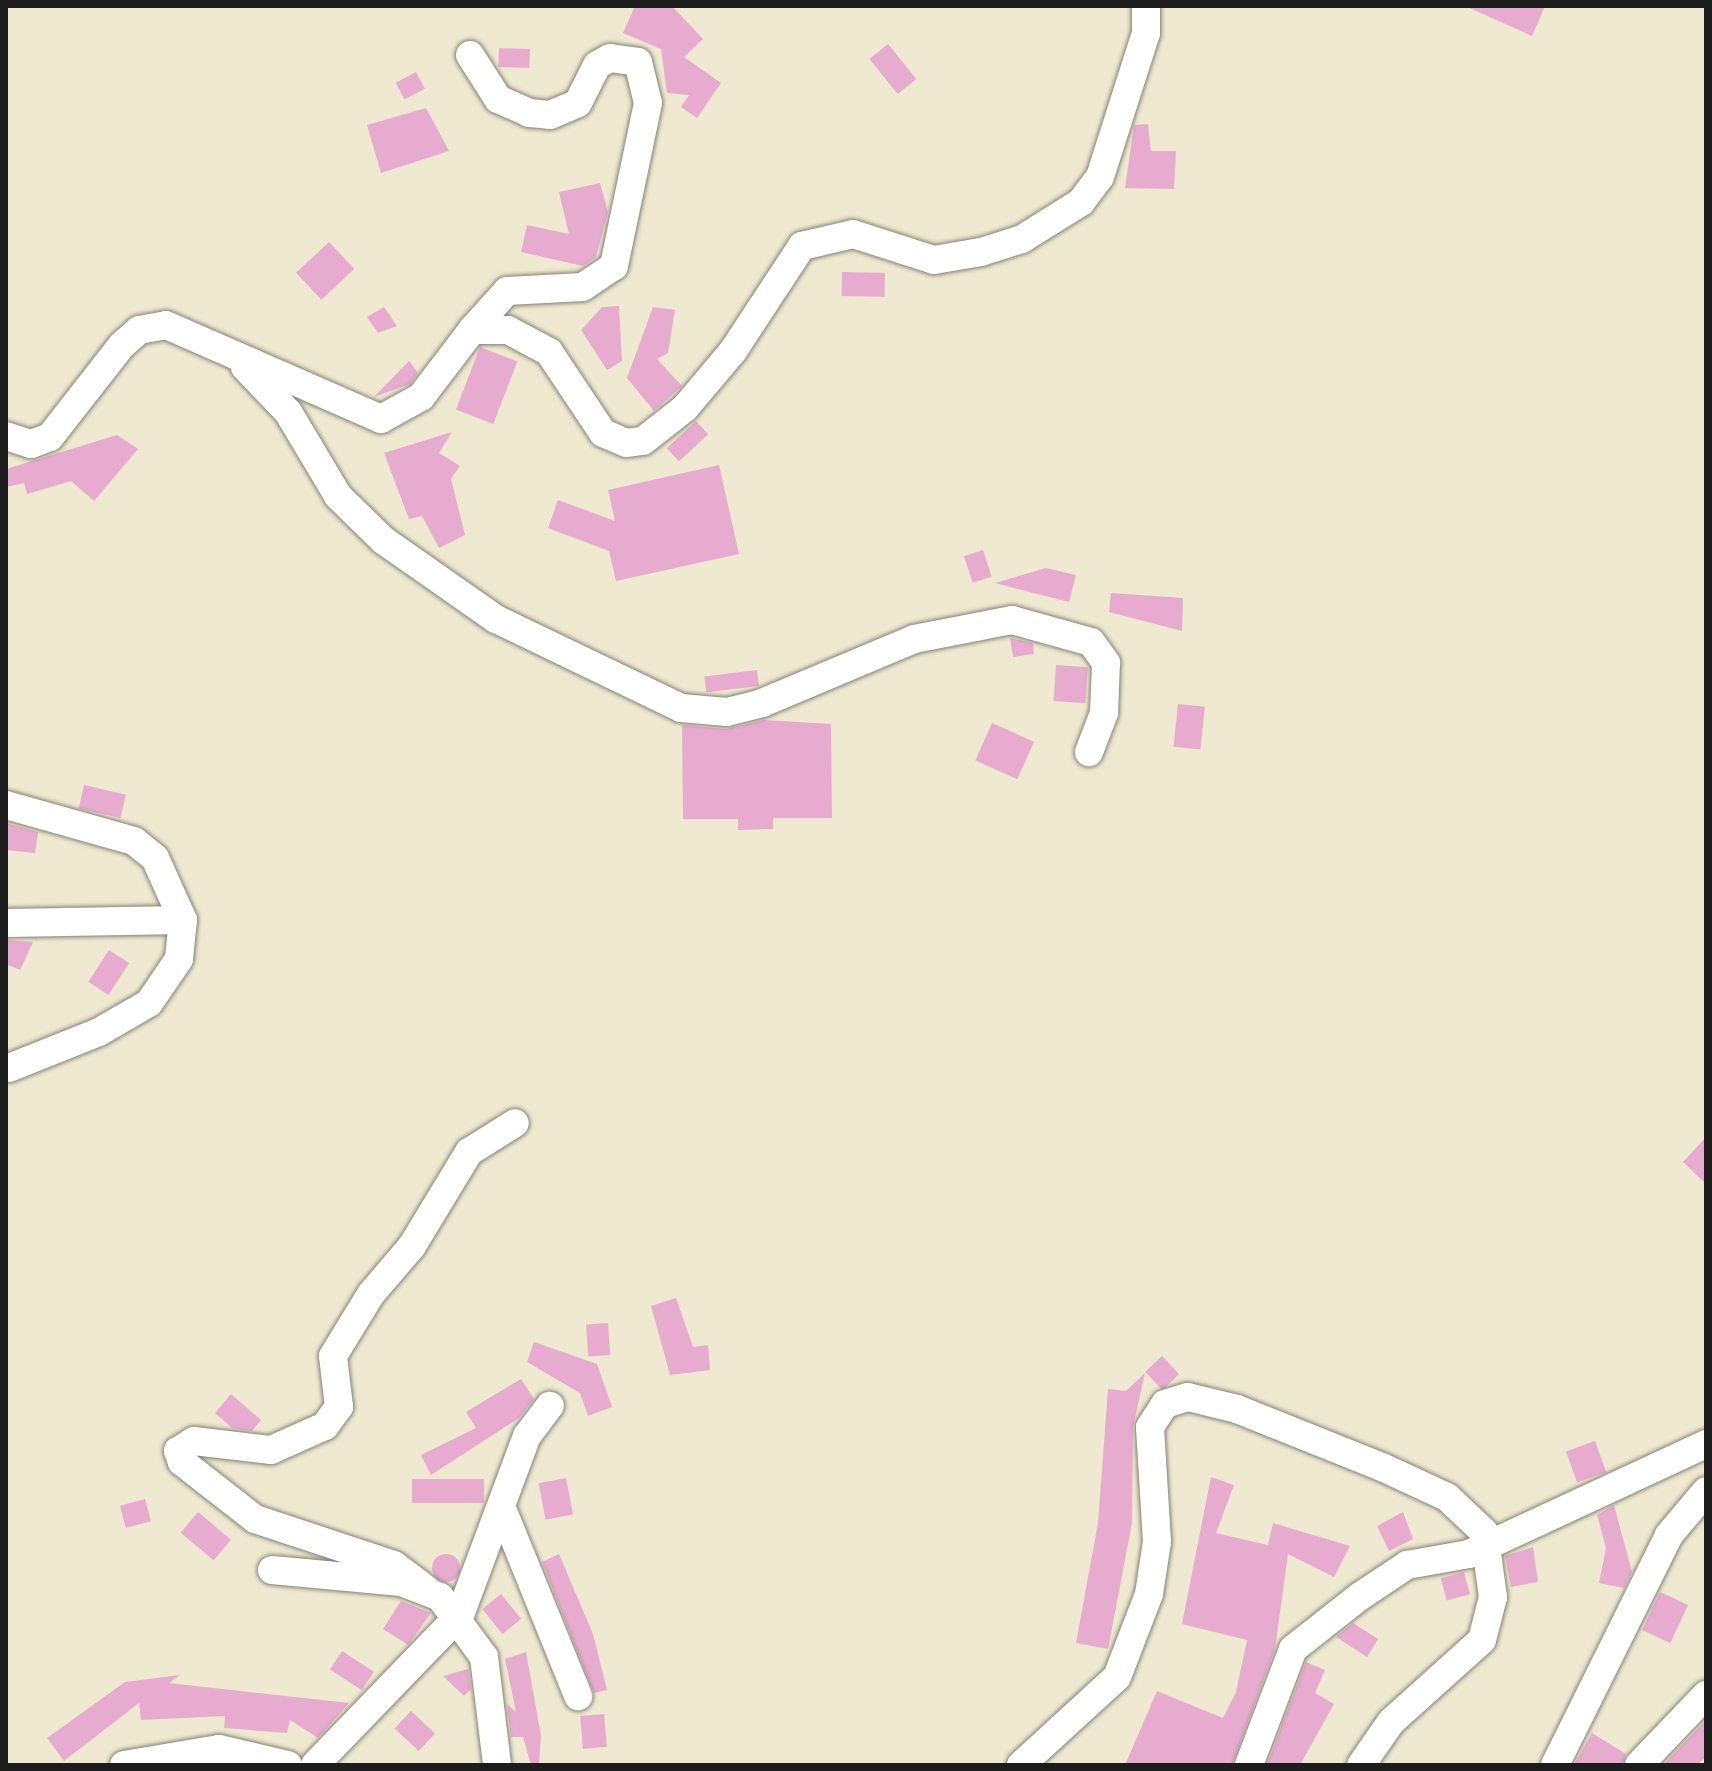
<!DOCTYPE html>
<style>
body{margin:0}
#map{position:relative;width:1712px;height:1771px;overflow:hidden;background:#eee9d0;font-family:"Comic Neue",sans-serif}
div>[style]{position:absolute}
.building>*{inset:0;background:#e8abd0;transform-origin:0 0}
.round{border-radius:50%}
.roads{filter:drop-shadow(0 0 2px #858276) drop-shadow(0 0 2px #858276)}
.minor>*{height:28px;margin:-14px;padding:0 14px;transform-origin:14px;border-radius:14px;background:#fff}
span{translate:-50% -50%;white-space:nowrap;text-align:center;line-height:1.15;-webkit-text-stroke:7px #fdfcf7;paint-order:stroke}
.frame{position:absolute;inset:0;border:8px solid #1c1c1c;pointer-events:none}
</style>
<div id="map">
<div class="building">
<i style="clip-path:polygon(635px 6px,672px 6px,703px 39px,684px 57px,721px 83px,697px 118px,681px 107px,689px 95px,667px 93px,661px 49px,623px 33px)"></i>
<i style="clip-path:polygon(1465px 6px,1545px 6px,1532px 36px)"></i>
<i style="left:888px;top:44px;width:45px;height:24px;rotate:51deg"></i>
<i style="left:499px;top:48px;width:31px;height:19px;rotate:2deg"></i>
<i style="left:416px;top:72px;width:19px;height:23px;rotate:62deg"></i>
<i style="clip-path:polygon(426px 108px,449px 151px,381px 173px,367px 125px)"></i>
<i style="clip-path:polygon(1148px 124px,1151px 151px,1176px 151px,1174px 189px,1125px 188px,1134px 125px)"></i>
<i style="clip-path:polygon(600px 183px,608px 212px,596px 257px,583px 266px,521px 252px,527px 225px,569px 234px,559px 192px)"></i>
<i style="left:329px;top:242px;width:37px;height:45px;rotate:47deg"></i>
<i style="left:842px;top:272px;width:43px;height:24px;rotate:1deg"></i>
<i style="clip-path:polygon(619px 306px,622px 361px,607px 370px,581px 330px,602px 307px)"></i>
<i style="clip-path:polygon(384px 307px,397px 326px,378px 333px,367px 317px)"></i>
<i style="clip-path:polygon(653px 307px,675px 310px,668px 353px,657px 359px,682px 386px,654px 411px,627px 378px)"></i>
<i style="left:480px;top:347px;width:40px;height:67px;rotate:21deg"></i>
<i style="clip-path:polygon(409px 361px,418px 373px,410px 384px,374px 397px)"></i>
<i style="left:696px;top:421px;width:18px;height:40px;rotate:47deg"></i>
<i style="clip-path:polygon(452px 432px,439px 453px,460px 466px,451px 479px,465px 535px,439px 548px,422px 516px,409px 519px,384px 453px)"></i>
<i style="clip-path:polygon(117px 435px,138px 449px,94px 501px,71px 481px,27px 494px,24px 483px,6px 487px,6px 469px)"></i>
<i style="clip-path:polygon(719px 465px,739px 554px,616px 581px,609px 551px,548px 528px,558px 500px,615px 521px,608px 490px)"></i>
<i style="left:983px;top:550px;width:28px;height:20px;rotate:72deg"></i>
<i style="clip-path:polygon(1046px 568px,1076px 575px,1069px 602px,995px 583px)"></i>
<i style="clip-path:polygon(1111px 593px,1183px 598px,1182px 631px,1109px 612px)"></i>
<i style="clip-path:polygon(1010px 638px,1033px 643px,1034px 654px,1013px 657px)"></i>
<i style="left:1056px;top:665px;width:32px;height:36px;rotate:4deg"></i>
<i style="left:757px;top:670px;width:16px;height:53px;rotate:83deg"></i>
<i style="left:1178px;top:704px;width:27px;height:43px;rotate:6deg"></i>
<i style="clip-path:polygon(764px 720px,831px 724px,832px 818px,773px 818px,773px 829px,738px 830px,738px 819px,683px 819px,682px 725px,726px 729px)"></i>
<i style="left:992px;top:723px;width:46px;height:41px;rotate:24deg"></i>
<i style="left:84px;top:785px;width:43px;height:24px;rotate:13deg"></i>
<i style="clip-path:polygon(6px 823px,38px 832px,35px 853px,6px 850px)"></i>
<i style="clip-path:polygon(6px 940px,33px 942px,20px 970px,6px 964px)"></i>
<i style="left:109px;top:950px;width:24px;height:38px;rotate:33deg"></i>
<i style="clip-path:polygon(1706px 1137px,1706px 1184px,1683px 1162px)"></i>
<i style="clip-path:polygon(676px 1298px,693px 1347px,708px 1345px,710px 1370px,670px 1375px,651px 1306px)"></i>
<i style="left:608px;top:1323px;width:32px;height:22px;rotate:86deg"></i>
<i style="clip-path:polygon(534px 1342px,597px 1364px,612px 1407px,588px 1416px,580px 1393px,527px 1362px)"></i>
<i style="left:1162px;top:1356px;width:25px;height:23px;rotate:47deg"></i>
<i style="clip-path:polygon(1145px 1373px,1133px 1427px,1132px 1523px,1108px 1649px,1076px 1643px,1098px 1523px,1108px 1389px,1126px 1391px)"></i>
<i style="clip-path:polygon(521px 1379px,534px 1399px,519px 1418px,431px 1475px,421px 1455px,476px 1428px,466px 1412px)"></i>
<i style="clip-path:polygon(231px 1394px,261px 1420px,252px 1431px,232px 1428px,215px 1413px)"></i>
<i style="left:1595px;top:1441px;width:33px;height:31px;rotate:70deg"></i>
<i style="clip-path:polygon(1211px 1477px,1234px 1485px,1216px 1533px,1268px 1545px,1273px 1523px,1350px 1546px,1334px 1577px,1288px 1554px,1275px 1649px,1232px 1765px,1125px 1765px,1157px 1691px,1223px 1718px,1236px 1692px,1247px 1640px,1182px 1624px)"></i>
<i style="left:566px;top:1478px;width:37px;height:28px;rotate:79deg"></i>
<i style="left:484px;top:1479px;width:24px;height:72px;rotate:90deg"></i>
<i style="left:145px;top:1499px;width:23px;height:26px;rotate:75deg"></i>
<i style="clip-path:polygon(1614px 1505px,1632px 1572px,1624px 1588px,1599px 1583px,1606px 1548px,1597px 1515px)"></i>
<i style="left:198px;top:1512px;width:43px;height:27px;rotate:40deg"></i>
<i style="clip-path:polygon(1403px 1512px,1413px 1539px,1389px 1551px,1377px 1526px)"></i>
<i style="clip-path:polygon(1533px 1547px,1538px 1582px,1511px 1587px,1505px 1556px)"></i>
<i class="round" style="left:432px;top:1554px;width:28px;height:28px"></i>
<i style="clip-path:polygon(559px 1554px,593px 1634px,607px 1690px,594px 1693px,542px 1562px)"></i>
<i style="left:1464px;top:1572px;width:23px;height:24px;rotate:75deg"></i>
<i style="left:1660px;top:1592px;width:31px;height:42px;rotate:25deg"></i>
<i style="left:501px;top:1594px;width:32px;height:24px;rotate:51deg"></i>
<i style="clip-path:polygon(401px 1601px,431px 1613px,408px 1645px,383px 1629px)"></i>
<i style="clip-path:polygon(1353px 1623px,1378px 1639px,1367px 1657px,1336px 1637px)"></i>
<i style="left:342px;top:1651px;width:38px;height:22px;rotate:33deg"></i>
<i style="clip-path:polygon(526px 1652px,541px 1736px,539px 1763px,531px 1765px,523px 1737px,511px 1737px,507px 1704px,516px 1712px,505px 1659px)"></i>
<i style="clip-path:polygon(1306px 1662px,1325px 1670px,1315px 1693px,1334px 1704px,1300px 1765px,1267px 1765px)"></i>
<i style="clip-path:polygon(468px 1669px,471px 1689px,464px 1696px,443px 1676px)"></i>
<i style="clip-path:polygon(180px 1675px,169px 1683px,349px 1703px,318px 1738px,290px 1720px,287px 1733px,224px 1728px,225px 1716px,141px 1720px,139px 1703px,64px 1761px,47px 1738px,125px 1682px)"></i>
<i style="left:411px;top:1711px;width:33px;height:24px;rotate:43deg"></i>
<i style="left:604px;top:1714px;width:33px;height:24px;rotate:85deg"></i>
<i style="clip-path:polygon(1706px 1720px,1706px 1757px,1697px 1765px,1663px 1765px)"></i>
<i style="clip-path:polygon(1592px 1733px,1626px 1754px,1622px 1765px,1574px 1765px)"></i>
</div>
<div class="roads">
<div class="minor">
<i style="left:470px;top:55px;width:52px;rotate:57.5deg"></i>
<i style="left:498px;top:99px;width:34px;rotate:24deg"></i>
<i style="left:529px;top:113px;width:21px;rotate:5deg"></i>
<i style="left:550px;top:115px;width:30px;rotate:-23deg"></i>
<i style="left:578px;top:103px;width:42px;rotate:-63.4deg"></i>
<i style="left:597px;top:65px;width:15px;rotate:-28deg"></i>
<i style="left:610px;top:58px;width:28px;rotate:8deg"></i>
<i style="left:638px;top:62px;width:42px;rotate:76.3deg"></i>
<i style="left:648px;top:103px;width:167px;rotate:101.8deg"></i>
<i style="left:614px;top:266px;width:37px;rotate:146deg"></i>
<i style="left:583px;top:287px;width:76px;rotate:177deg"></i>
<i style="left:507px;top:291px;width:52px;rotate:131.9deg"></i>
<i style="left:245px;top:367px;width:62px;rotate:46.3deg"></i>
<i style="left:288px;top:412px;width:98px;rotate:59.2deg"></i>
<i style="left:338px;top:496px;width:63px;rotate:44.4deg"></i>
<i style="left:383px;top:540px;width:138px;rotate:35deg"></i>
<i style="left:496px;top:619px;width:205px;rotate:25.7deg"></i>
<i style="left:681px;top:708px;width:46px;rotate:5deg"></i>
<i style="left:727px;top:712px;width:36px;rotate:-14deg"></i>
<i style="left:762px;top:703px;width:165px;rotate:-22.8deg"></i>
<i style="left:914px;top:639px;width:100px;rotate:-11deg"></i>
<i style="left:1012px;top:620px;width:82px;rotate:15.6deg"></i>
<i style="left:1091px;top:642px;width:26px;rotate:54deg"></i>
<i style="left:1106px;top:663px;width:50px;rotate:92.3deg"></i>
<i style="left:1104px;top:713px;width:42px;rotate:111deg"></i>
<i style="left:6px;top:436px;width:26px;rotate:18deg"></i>
<i style="left:31px;top:444px;width:20px;rotate:-20deg"></i>
<i style="left:50px;top:437px;width:117px;rotate:-52deg"></i>
<i style="left:122px;top:345px;width:23px;rotate:-41deg"></i>
<i style="left:139px;top:330px;width:27px;rotate:-10deg"></i>
<i style="left:166px;top:325px;width:235px;rotate:23.6deg"></i>
<i style="left:381px;top:419px;width:46px;rotate:-28.8deg"></i>
<i style="left:421px;top:397px;width:84px;rotate:-52.7deg"></i>
<i style="left:472px;top:330px;width:36px"></i>
<i style="left:508px;top:330px;width:47px;rotate:28.2deg"></i>
<i style="left:549px;top:352px;width:97px;rotate:56.3deg"></i>
<i style="left:603px;top:433px;width:25px;rotate:23deg"></i>
<i style="left:626px;top:443px;width:17px;rotate:-7deg"></i>
<i style="left:643px;top:441px;width:53px;rotate:-38.2deg"></i>
<i style="left:685px;top:408px;width:75px;rotate:-49.9deg"></i>
<i style="left:733px;top:351px;width:126px;rotate:-56.7deg"></i>
<i style="left:802px;top:246px;width:52px;rotate:-13.2deg"></i>
<i style="left:853px;top:234px;width:85px;rotate:17.8deg"></i>
<i style="left:934px;top:260px;width:48px;rotate:-9.7deg"></i>
<i style="left:981px;top:252px;width:43px;rotate:-17.6deg"></i>
<i style="left:1022px;top:239px;width:70px;rotate:-32.1deg"></i>
<i style="left:1081px;top:202px;width:31px;rotate:-53deg"></i>
<i style="left:1100px;top:177px;width:151px;rotate:-72.3deg"></i>
<i style="left:1146px;top:33px;width:27px;rotate:-90deg"></i>
<i style="left:6px;top:805px;width:133px;rotate:15.7deg"></i>
<i style="left:134px;top:841px;width:27px;rotate:39deg"></i>
<i style="left:155px;top:858px;width:68px;rotate:65.7deg"></i>
<i style="left:183px;top:920px;width:39px;rotate:96deg"></i>
<i style="left:179px;top:959px;width:53px;rotate:124.3deg"></i>
<i style="left:149px;top:1003px;width:58px;rotate:149.9deg"></i>
<i style="left:99px;top:1032px;width:97px;rotate:158.2deg"></i>
<i style="left:6px;top:923px;width:177px;rotate:-1deg"></i>
<i style="left:503px;top:1511px;width:200px;rotate:67.9deg"></i>
<i style="left:272px;top:1570px;width:130px;rotate:5.3deg"></i>
<i style="left:401px;top:1582px;width:42px;rotate:21deg"></i>
<i style="left:440px;top:1597px;width:74px;rotate:53.7deg"></i>
<i style="left:484px;top:1657px;width:109px;rotate:83.1deg"></i>
<i style="left:427px;top:1590px;width:41px;rotate:-142.9deg"></i>
<i style="left:394px;top:1565px;width:146px;rotate:-161.7deg"></i>
<i style="left:255px;top:1519px;width:93px;rotate:-142deg"></i>
<i style="left:182px;top:1462px;width:12px;rotate:-110deg"></i>
<i style="left:178px;top:1451px;width:19px;rotate:-32deg"></i>
<i style="left:194px;top:1441px;width:78px;rotate:6.7deg"></i>
<i style="left:271px;top:1450px;width:59px;rotate:-24deg"></i>
<i style="left:325px;top:1426px;width:24px;rotate:-54deg"></i>
<i style="left:339px;top:1407px;width:51px;rotate:-96.7deg"></i>
<i style="left:333px;top:1356px;width:73px;rotate:-58.5deg"></i>
<i style="left:371px;top:1294px;width:63px;rotate:-49.5deg"></i>
<i style="left:412px;top:1246px;width:110px;rotate:-58.8deg"></i>
<i style="left:469px;top:1152px;width:54px;rotate:-32.2deg"></i>
<i style="left:124px;top:1765px;width:96px;rotate:-9.6deg"></i>
<i style="left:219px;top:1749px;width:71px;rotate:13.1deg"></i>
<i style="left:315px;top:1765px;width:209px;rotate:-46deg"></i>
<i style="left:460px;top:1615px;width:191px;rotate:-69.5deg"></i>
<i style="left:527px;top:1436px;width:38px;rotate:-53deg"></i>
<i style="left:1021px;top:1765px;width:130px;rotate:-42.5deg"></i>
<i style="left:1117px;top:1677px;width:89px;rotate:-68.9deg"></i>
<i style="left:1149px;top:1594px;width:53px;rotate:-81.3deg"></i>
<i style="left:1157px;top:1542px;width:115px;rotate:-93.5deg"></i>
<i style="left:1150px;top:1427px;width:27px;rotate:-57deg"></i>
<i style="left:1165px;top:1404px;width:24px;rotate:-17deg"></i>
<i style="left:1188px;top:1397px;width:50px;rotate:13.8deg"></i>
<i style="left:1237px;top:1409px;width:156px;rotate:21.8deg"></i>
<i style="left:1382px;top:1467px;width:72px;rotate:24.8deg"></i>
<i style="left:1447px;top:1497px;width:51px;rotate:43.4deg"></i>
<i style="left:1484px;top:1532px;width:66px;rotate:82.1deg"></i>
<i style="left:1493px;top:1597px;width:44px;rotate:104.3deg"></i>
<i style="left:1482px;top:1640px;width:122px;rotate:138deg"></i>
<i style="left:1391px;top:1722px;width:52px;rotate:124.9deg"></i>
<i style="left:1249px;top:1765px;width:124px;rotate:-69.2deg"></i>
<i style="left:1293px;top:1649px;width:84px;rotate:-38.2deg"></i>
<i style="left:1359px;top:1597px;width:58px;rotate:-33.7deg"></i>
<i style="left:1407px;top:1565px;width:63px;rotate:-10.1deg"></i>
<i style="left:1469px;top:1554px;width:261px;rotate:-24.9deg"></i>
<i style="left:1555px;top:1765px;width:257px;rotate:-63.6deg"></i>
<i style="left:1669px;top:1535px;width:57px;rotate:-49.9deg"></i>
<i style="left:1639px;top:1765px;width:97px;rotate:-46.3deg"></i>
</div>
</div>
<div class="frame"></div>
</div>
